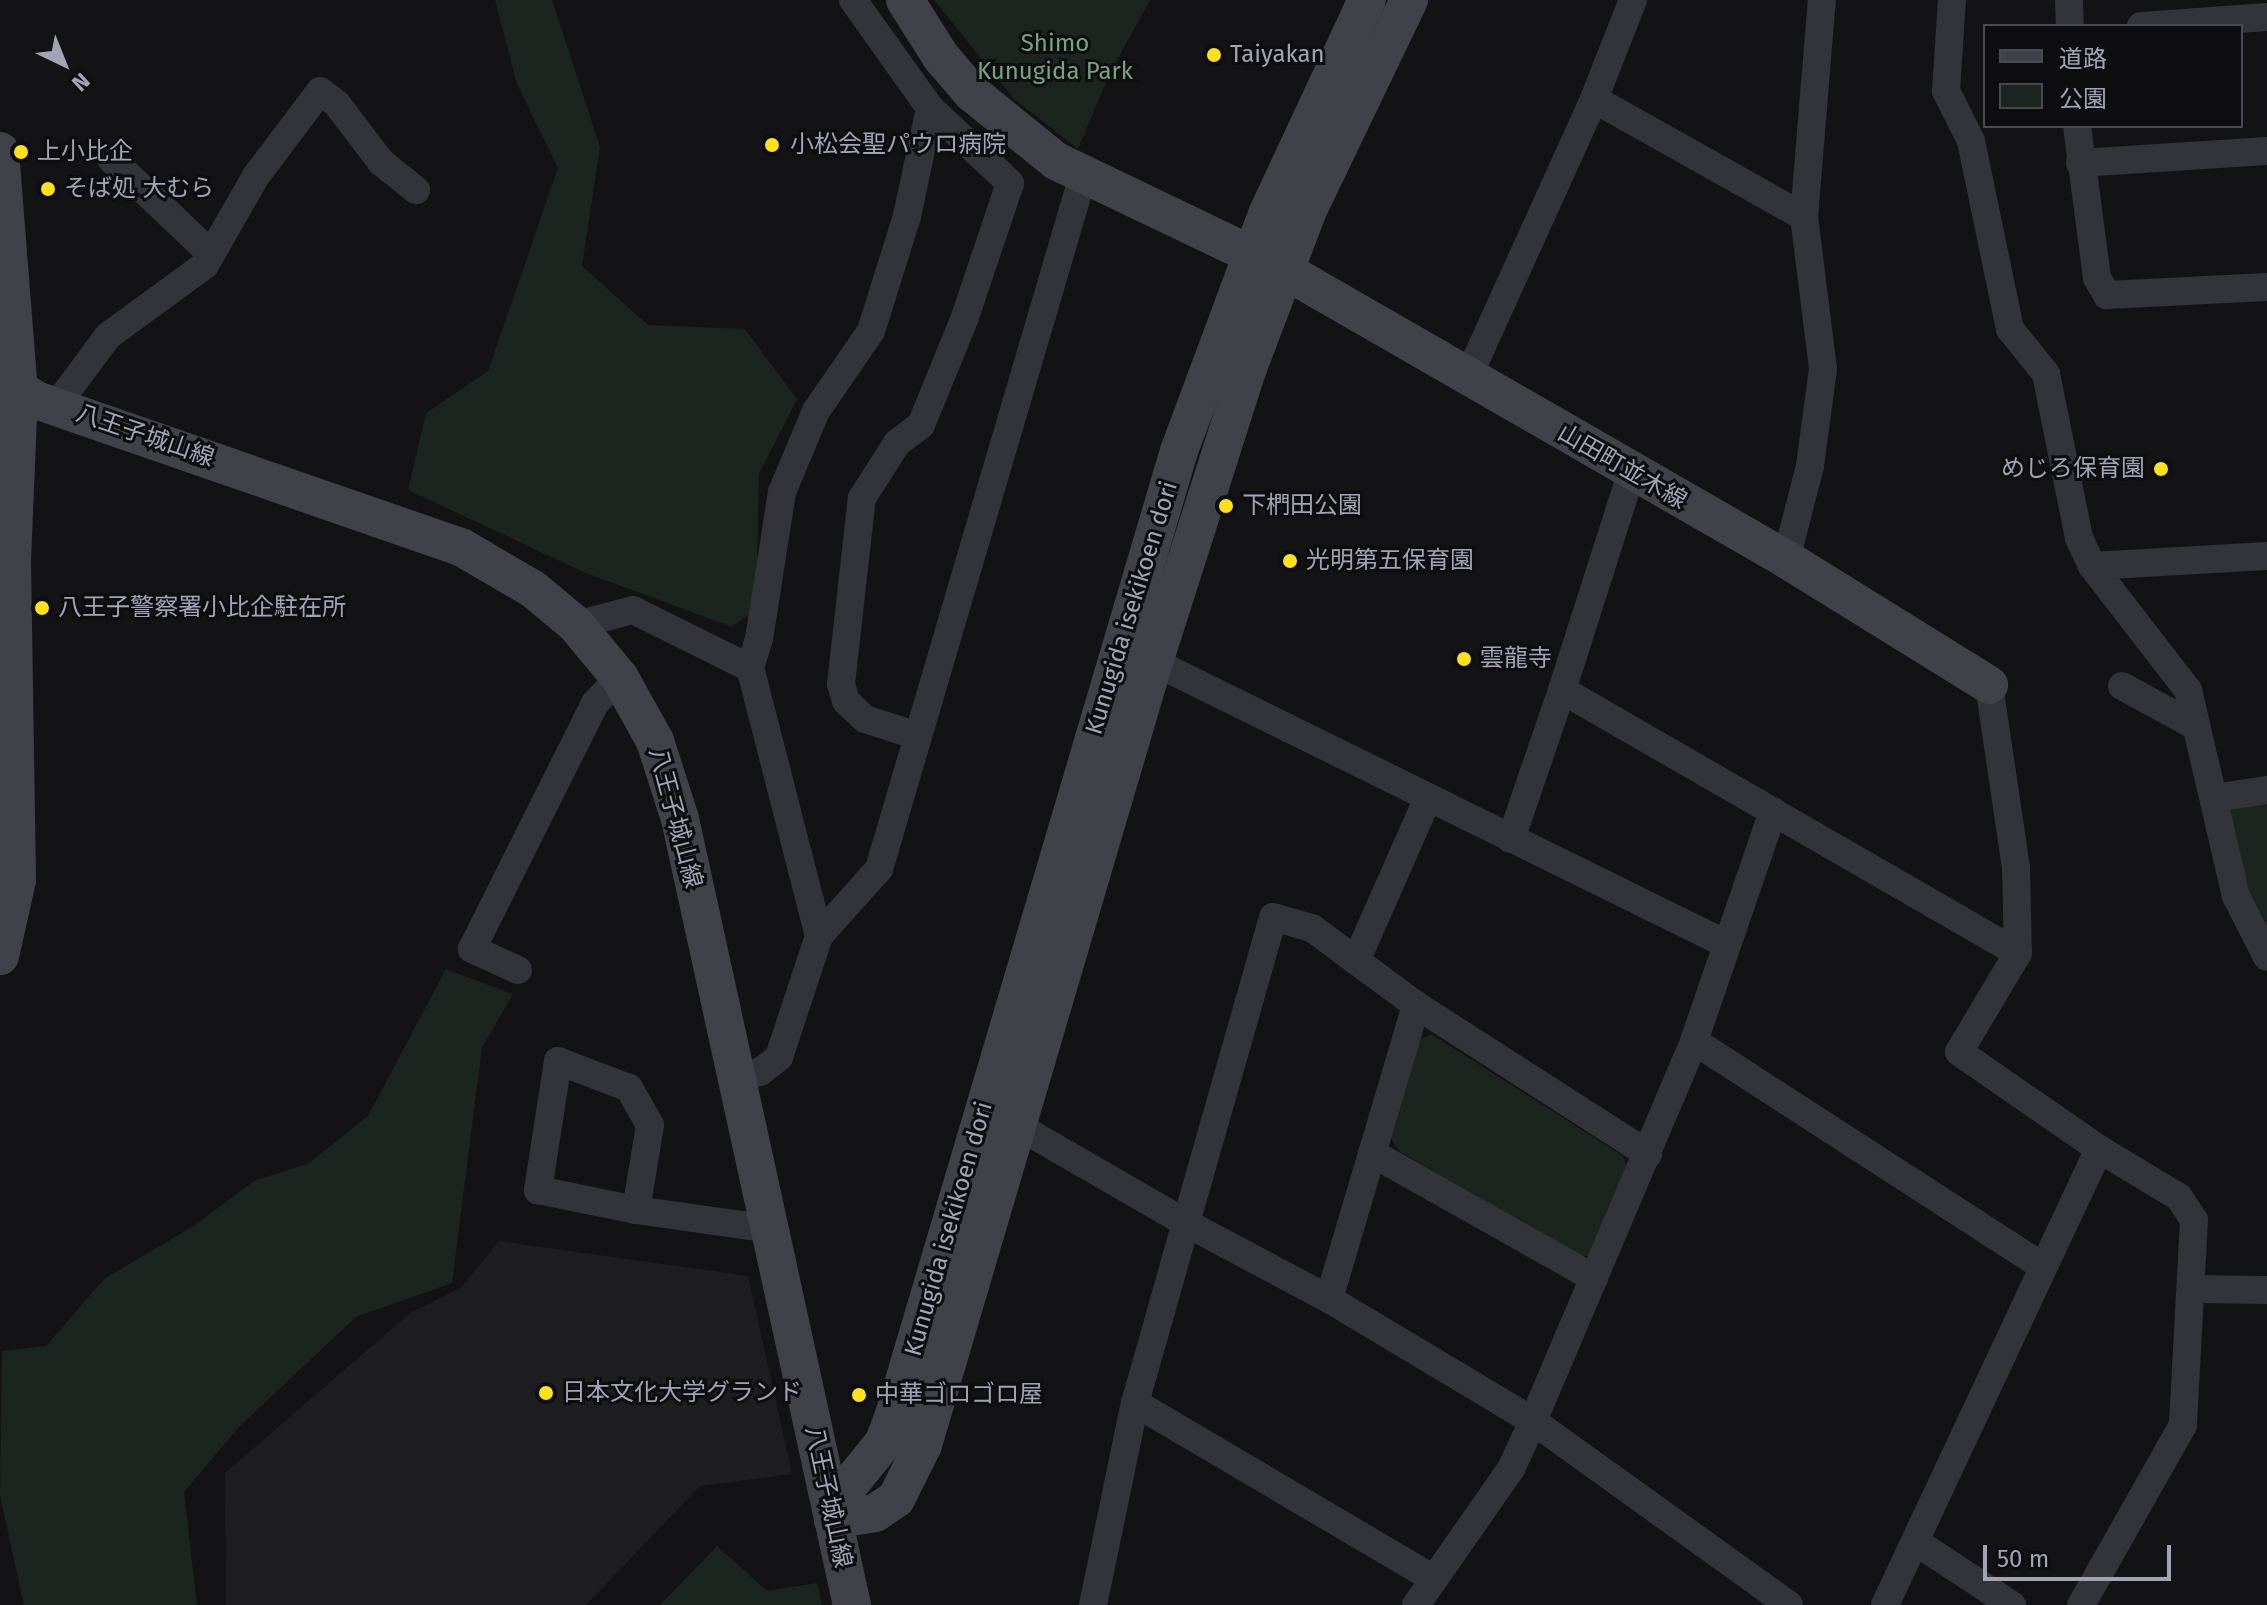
<!DOCTYPE html>
<meta charset="utf-8">
<style>
body{margin:0}
#map{position:relative;width:2267px;height:1605px;overflow:hidden;background:#131214;font-family:"Fira Sans","Noto Sans JP",sans-serif}
div>[style]{position:absolute}
.built>*{inset:0;background:#1e1e21}
.green>*{inset:0;background:#1c241f}
.street>*{height:28px;margin:-14px;padding:0 14px;transform-origin:14px;border-radius:14px;background:#33333a}
.secondary>*{height:38px;margin:-19px;padding:0 19px;transform-origin:19px;border-radius:19px;background:#41414a}
.dots>*{width:22px;height:22px;translate:-50% -50%;box-sizing:border-box;border:4px solid #0e0d0f;border-radius:50%}
span{translate:-50% -50%;white-space:nowrap;text-align:center;line-height:1.15;-webkit-text-stroke:6px #0e0d0f;paint-order:stroke}
.park-label{font-size:24px;color:#77a382}
.poi-label{font-size:24px;color:#a2a4b6}
.left{translate:0 -50%;text-align:left}
.right{translate:-100% -50%;text-align:right}
.street-label{font-size:24px;color:#a2a4b6}
.legend{position:absolute;left:1983px;top:24px;width:260px;height:104px;box-sizing:border-box;background:#0e0d0f;border:2px solid #494952;margin:0;padding:10px 14px;list-style:none;font-size:24px;color:#a2a4b6}
.legend li{display:flex;align-items:center;gap:16px;height:40px}
.legend b{width:40px;border:2px solid #494952}
.north{position:absolute;left:24px;top:24px;width:80px;height:80px;-webkit-text-stroke:6px #0e0d0f;paint-order:stroke;rotate:137deg;font-size:22px;font-weight:700;line-height:32px;text-align:center;color:#a2a4b6}
.north::after{content:'';display:block;margin:auto;width:28px;height:36px;background:#a2a4b6;clip-path:polygon(50% 0,100% 100%,50% 72%,0 100%)}
.scale{position:absolute;left:1983px;top:1545px;width:188px;height:36px;box-sizing:border-box;border:4px solid #a2a4b6;border-top:0;padding-left:10px;font-size:24px;line-height:28px;white-space:nowrap;color:#a2a4b6;-webkit-text-stroke:6px #0e0d0f;paint-order:stroke}
</style>
<div id="map">
<div class="built">
<i style="clip-path:polygon(499px 1241px,748px 1276px,792px 1474px,700px 1486px,586px 1605px,226px 1605px,225px 1473px,410px 1313px,461px 1288px)"></i>
</div>
<div class="green">
<i style="clip-path:polygon(495px 0,552px 0,600px 147px,582px 266px,648px 325px,745px 329px,797px 399px,759px 474px,756px 609px,732px 627px,586px 573px,408px 490px,426px 413px,488px 371px,558px 168px,517px 84px)"></i>
<i style="clip-path:polygon(934px 0,1150px 0,1110px 73px,1078px 149px,1014px 99px)"></i>
<i style="clip-path:polygon(2267px 798px,2267px 926px,2249px 897px,2225px 805px)"></i>
<i style="clip-path:polygon(446px 969px,513px 994px,482px 1048px,452px 1283px,356px 1317px,240px 1426px,184px 1492px,197px 1605px,24px 1605px,0 1496px,2px 1351px,46px 1346px,104px 1279px,192px 1227px,254px 1181px,309px 1163px,368px 1116px)"></i>
<i style="clip-path:polygon(1431px 1034px,1623px 1156px,1631px 1174px,1594px 1255px,1580px 1257px,1399px 1151px,1389px 1136px,1417px 1041px)"></i>
<i style="clip-path:polygon(717px 1546px,767px 1591px,817px 1583px,822px 1605px,660px 1605px)"></i>
</div>
<div class="street">
<i style="left:1952px;top:0;width:91px;rotate:93.8deg"></i>
<i style="left:1946px;top:91px;width:56px;rotate:63.4deg"></i>
<i style="left:1971px;top:141px;width:192px;rotate:78.3deg"></i>
<i style="left:2010px;top:329px;width:58px;rotate:51.3deg"></i>
<i style="left:2046px;top:374px;width:167px;rotate:78.6deg"></i>
<i style="left:2079px;top:538px;width:31px;rotate:65deg"></i>
<i style="left:2092px;top:566px;width:157px;rotate:52.3deg"></i>
<i style="left:2188px;top:690px;width:212px;rotate:76.9deg"></i>
<i style="left:2236px;top:896px;width:68px;rotate:63.1deg"></i>
<i style="left:2069px;top:0;width:26px;rotate:88deg"></i>
<i style="left:2141px;top:26px;width:126px;rotate:-4.1deg"></i>
<i style="left:1594px;top:99px;width:241px;rotate:29.3deg"></i>
<i style="left:2077px;top:126px;width:153px;rotate:82.5deg"></i>
<i style="left:2097px;top:278px;width:20px;rotate:60deg"></i>
<i style="left:2107px;top:295px;width:160px;rotate:-2.9deg"></i>
<i style="left:111px;top:159px;width:138px;rotate:43.5deg"></i>
<i style="left:2080px;top:163px;width:187px;rotate:-3.7deg"></i>
<i style="left:1468px;top:377px;width:305px;rotate:-65.6deg"></i>
<i style="left:1594px;top:99px;width:106px;rotate:-68.5deg"></i>
<i style="left:56px;top:406px;width:87px;rotate:-53.4deg"></i>
<i style="left:108px;top:336px;width:120px;rotate:-36.2deg"></i>
<i style="left:205px;top:265px;width:103px;rotate:-60.2deg"></i>
<i style="left:256px;top:176px;width:106px;rotate:-53deg"></i>
<i style="left:320px;top:91px;width:21px;rotate:37deg"></i>
<i style="left:337px;top:104px;width:73px;rotate:52.8deg"></i>
<i style="left:381px;top:162px;width:45px;rotate:38.7deg"></i>
<i style="left:1631px;top:474px;width:227px;rotate:107.7deg"></i>
<i style="left:1562px;top:690px;width:526px;rotate:29.97deg"></i>
<i style="left:1786px;top:559px;width:96px;rotate:-75.5deg"></i>
<i style="left:1810px;top:466px;width:98px;rotate:-82.4deg"></i>
<i style="left:1823px;top:369px;width:153px;rotate:-97.1deg"></i>
<i style="left:1804px;top:217px;width:218px;rotate:-85.3deg"></i>
<i style="left:2092px;top:566px;width:175px;rotate:-3.3deg"></i>
<i style="left:576px;top:625px;width:59px;rotate:-14.7deg"></i>
<i style="left:633px;top:610px;width:131px;rotate:26.4deg"></i>
<i style="left:1138px;top:654px;width:656px;rotate:26.25deg"></i>
<i style="left:1989px;top:685px;width:185px;rotate:81.6deg"></i>
<i style="left:2016px;top:868px;width:85px;rotate:88.7deg"></i>
<i style="left:2018px;top:953px;width:115px;rotate:120.8deg"></i>
<i style="left:1959px;top:1052px;width:170px;rotate:34.7deg"></i>
<i style="left:2099px;top:1149px;width:93px;rotate:31deg"></i>
<i style="left:2179px;top:1197px;width:27px;rotate:57deg"></i>
<i style="left:2194px;top:1220px;width:205px;rotate:93.1deg"></i>
<i style="left:2183px;top:1425px;width:207px;rotate:119.5deg"></i>
<i style="left:2122px;top:686px;width:85px;rotate:28.7deg"></i>
<i style="left:915px;top:735px;width:52px;rotate:-162.3deg"></i>
<i style="left:865px;top:719px;width:26px;rotate:-137deg"></i>
<i style="left:846px;top:701px;width:18px;rotate:-106deg"></i>
<i style="left:841px;top:684px;width:187px;rotate:-83.6deg"></i>
<i style="left:862px;top:498px;width:65px;rotate:-57.5deg"></i>
<i style="left:897px;top:443px;width:30px;rotate:-37deg"></i>
<i style="left:921px;top:425px;width:117px;rotate:-67.8deg"></i>
<i style="left:965px;top:317px;width:141px;rotate:-71.4deg"></i>
<i style="left:1010px;top:183px;width:110px;rotate:-136.8deg"></i>
<i style="left:2214px;top:798px;width:54px;rotate:-8.6deg"></i>
<i style="left:1511px;top:839px;width:157px;rotate:-71.1deg"></i>
<i style="left:819px;top:936px;width:90px;rotate:-48.2deg"></i>
<i style="left:879px;top:869px;width:722px;rotate:-73.6deg"></i>
<i style="left:1356px;top:961px;width:178px;rotate:-66.2deg"></i>
<i style="left:518px;top:970px;width:51px;rotate:-155.5deg"></i>
<i style="left:472px;top:949px;width:275px;rotate:-63.4deg"></i>
<i style="left:595px;top:703px;width:35px;rotate:-45deg"></i>
<i style="left:1694px;top:1041px;width:414px;rotate:32.9deg"></i>
<i style="left:736px;top:1078px;width:25px;rotate:-14deg"></i>
<i style="left:760px;top:1072px;width:24px;rotate:-38deg"></i>
<i style="left:779px;top:1057px;width:127px;rotate:-71.7deg"></i>
<i style="left:819px;top:936px;width:277px;rotate:-104.4deg"></i>
<i style="left:750px;top:668px;width:30px;rotate:-73deg"></i>
<i style="left:759px;top:639px;width:149px;rotate:-81.1deg"></i>
<i style="left:782px;top:492px;width:88px;rotate:-67.2deg"></i>
<i style="left:816px;top:411px;width:97px;rotate:-55.5deg"></i>
<i style="left:871px;top:331px;width:121px;rotate:-72.6deg"></i>
<i style="left:907px;top:216px;width:110px;rotate:-78deg"></i>
<i style="left:930px;top:108px;width:133px;rotate:-125.5deg"></i>
<i style="left:1018px;top:1126px;width:194px;rotate:30deg"></i>
<i style="left:1186px;top:1223px;width:318px;rotate:-74.1deg"></i>
<i style="left:1273px;top:917px;width:41px;rotate:15.8deg"></i>
<i style="left:1312px;top:928px;width:129px;rotate:36.5deg"></i>
<i style="left:1416px;top:1005px;width:276px;rotate:32.7deg"></i>
<i style="left:1372px;top:1153px;width:255px;rotate:29.4deg"></i>
<i style="left:636px;top:1210px;width:86px;rotate:-80.6deg"></i>
<i style="left:650px;top:1125px;width:43px;rotate:-119.6deg"></i>
<i style="left:629px;top:1088px;width:76px;rotate:-159.2deg"></i>
<i style="left:558px;top:1061px;width:131px;rotate:98.8deg"></i>
<i style="left:538px;top:1190px;width:100px;rotate:11.5deg"></i>
<i style="left:636px;top:1210px;width:134px;rotate:8.1deg"></i>
<i style="left:2192px;top:1289px;width:75px;rotate:0.8deg"></i>
<i style="left:1329px;top:1299px;width:307px;rotate:-73.5deg"></i>
<i style="left:1916px;top:1542px;width:115px;rotate:33.3deg"></i>
<i style="left:1434px;top:1579px;width:347px;rotate:-149.5deg"></i>
<i style="left:1135px;top:1403px;width:187px;rotate:-74.2deg"></i>
<i style="left:1186px;top:1223px;width:162px;rotate:28deg"></i>
<i style="left:1329px;top:1299px;width:238px;rotate:30.9deg"></i>
<i style="left:1533px;top:1421px;width:315px;rotate:35.7deg"></i>
<i style="left:1093px;top:1605px;width:206px;rotate:-78.3deg"></i>
<i style="left:1416px;top:1605px;width:166px;rotate:-55.1deg"></i>
<i style="left:1511px;top:1469px;width:53px;rotate:-65.4deg"></i>
<i style="left:1533px;top:1421px;width:413px;rotate:-67deg"></i>
<i style="left:1694px;top:1041px;width:243px;rotate:-71deg"></i>
<i style="left:1885px;top:1605px;width:504px;rotate:-64.86deg"></i>
</div>
<div class="secondary">
<i style="left:905px;top:0;width:67px;rotate:57.7deg"></i>
<i style="left:941px;top:57px;width:48px;rotate:49.3deg"></i>
<i style="left:972px;top:93px;width:108px;rotate:39deg"></i>
<i style="left:1056px;top:161px;width:253px;rotate:25.6deg"></i>
<i style="left:1284px;top:270px;width:579px;rotate:29.93deg"></i>
<i style="left:1786px;top:559px;width:239px;rotate:31.8deg"></i>
<i style="left:0;top:151px;width:243px;rotate:85.5deg"></i>
<i style="left:19px;top:393px;width:168px;rotate:92.4deg"></i>
<i style="left:12px;top:561px;width:319px;rotate:89.1deg"></i>
<i style="left:17px;top:880px;width:78px;rotate:102.6deg"></i>
<i style="left:0;top:376px;width:43px;rotate:33.7deg"></i>
<i style="left:36px;top:400px;width:450px;rotate:19.1deg"></i>
<i style="left:461px;top:547px;width:83px;rotate:30.3deg"></i>
<i style="left:533px;top:589px;width:56px;rotate:39.9deg"></i>
<i style="left:576px;top:625px;width:69px;rotate:50.3deg"></i>
<i style="left:620px;top:678px;width:72px;rotate:60.9deg"></i>
<i style="left:655px;top:741px;width:82px;rotate:72.2deg"></i>
<i style="left:680px;top:819px;width:805px;rotate:77.66deg"></i>
<i style="left:833px;top:1520px;width:43px;rotate:-9.5deg"></i>
<i style="left:875px;top:1513px;width:25px;rotate:-34deg"></i>
<i style="left:896px;top:1499px;width:60px;rotate:-63.4deg"></i>
<i style="left:923px;top:1445px;width:813px;rotate:-73.57deg"></i>
<i style="left:1153px;top:665px;width:312px;rotate:-72.3deg"></i>
<i style="left:1248px;top:368px;width:169px;rotate:-69.2deg"></i>
<i style="left:1308px;top:210px;width:233px;rotate:-64.3deg"></i>
<i style="left:833px;top:1520px;width:40px;rotate:-65deg"></i>
<i style="left:850px;top:1484px;width:54px;rotate:-51deg"></i>
<i style="left:884px;top:1442px;width:29px;rotate:-70deg"></i>
<i style="left:894px;top:1415px;width:1005px;rotate:-73.53deg"></i>
<i style="left:1179px;top:451px;width:255px;rotate:-69.6deg"></i>
<i style="left:1268px;top:212px;width:234px;rotate:-65deg"></i>
</div>
<div class="dots">
<i style="left:1214px;top:55px;background:#ffe01f"></i>
<i style="left:772px;top:145px;background:#ffe01f"></i>
<i style="left:21px;top:152px;background:#ffe01f"></i>
<i style="left:48px;top:189px;background:#ffe01f"></i>
<i style="left:2161px;top:469px;background:#ffe01f"></i>
<i style="left:1226px;top:506px;background:#ffe01f"></i>
<i style="left:1290px;top:561px;background:#ffe01f"></i>
<i style="left:42px;top:608px;background:#ffe01f"></i>
<i style="left:1464px;top:659px;background:#ffe01f"></i>
<i style="left:546px;top:1393px;background:#ffe01f"></i>
<i style="left:859px;top:1395px;background:#ffe01f"></i>
</div>
<div class="park-label">
<span style="left:1055px;top:58px">Shimo<br>Kunugida Park</span>
</div>
<div class="poi-label">
<span class="left" style="left:1230px;top:55px">Taiyakan</span>
<span class="left" style="left:790px;top:145px">小松会聖パウロ病院</span>
<span class="left" style="left:37px;top:152px">上小比企</span>
<span class="left" style="left:64px;top:189px">そば処 大むら</span>
<span class="right" style="left:2145px;top:469px">めじろ保育園</span>
<span class="left" style="left:1242px;top:506px">下椚田公園</span>
<span class="left" style="left:1306px;top:561px">光明第五保育園</span>
<span class="left" style="left:58px;top:608px">八王子警察署小比企駐在所</span>
<span class="left" style="left:1480px;top:659px">雲龍寺</span>
<span class="left" style="left:562px;top:1393px">日本文化大学グランド</span>
<span class="left" style="left:875px;top:1395px">中華ゴロゴロ屋</span>
</div>
<div class="street-label">
<span style="left:145px;top:436px;rotate:19deg">八王子城山線</span>
<span style="left:1622px;top:467px;rotate:30deg">山田町並木線</span>
<span style="left:1132px;top:608px;rotate:-73deg">Kunugida isekikoen dori</span>
<span style="left:675px;top:818px;rotate:75deg">八王子城山線</span>
<span style="left:949px;top:1229px;rotate:-74deg">Kunugida isekikoen dori</span>
<span style="left:828px;top:1497px;rotate:78deg">八王子城山線</span>
</div>
<ul class="legend">
<li><b style="height:10px;background:#41414a"></b>道路</li>
<li><b style="height:22px;background:#1c241f"></b>公園</li>
</ul>
<div class="north">N</div>
<div class="scale">50 m</div>
</div>
